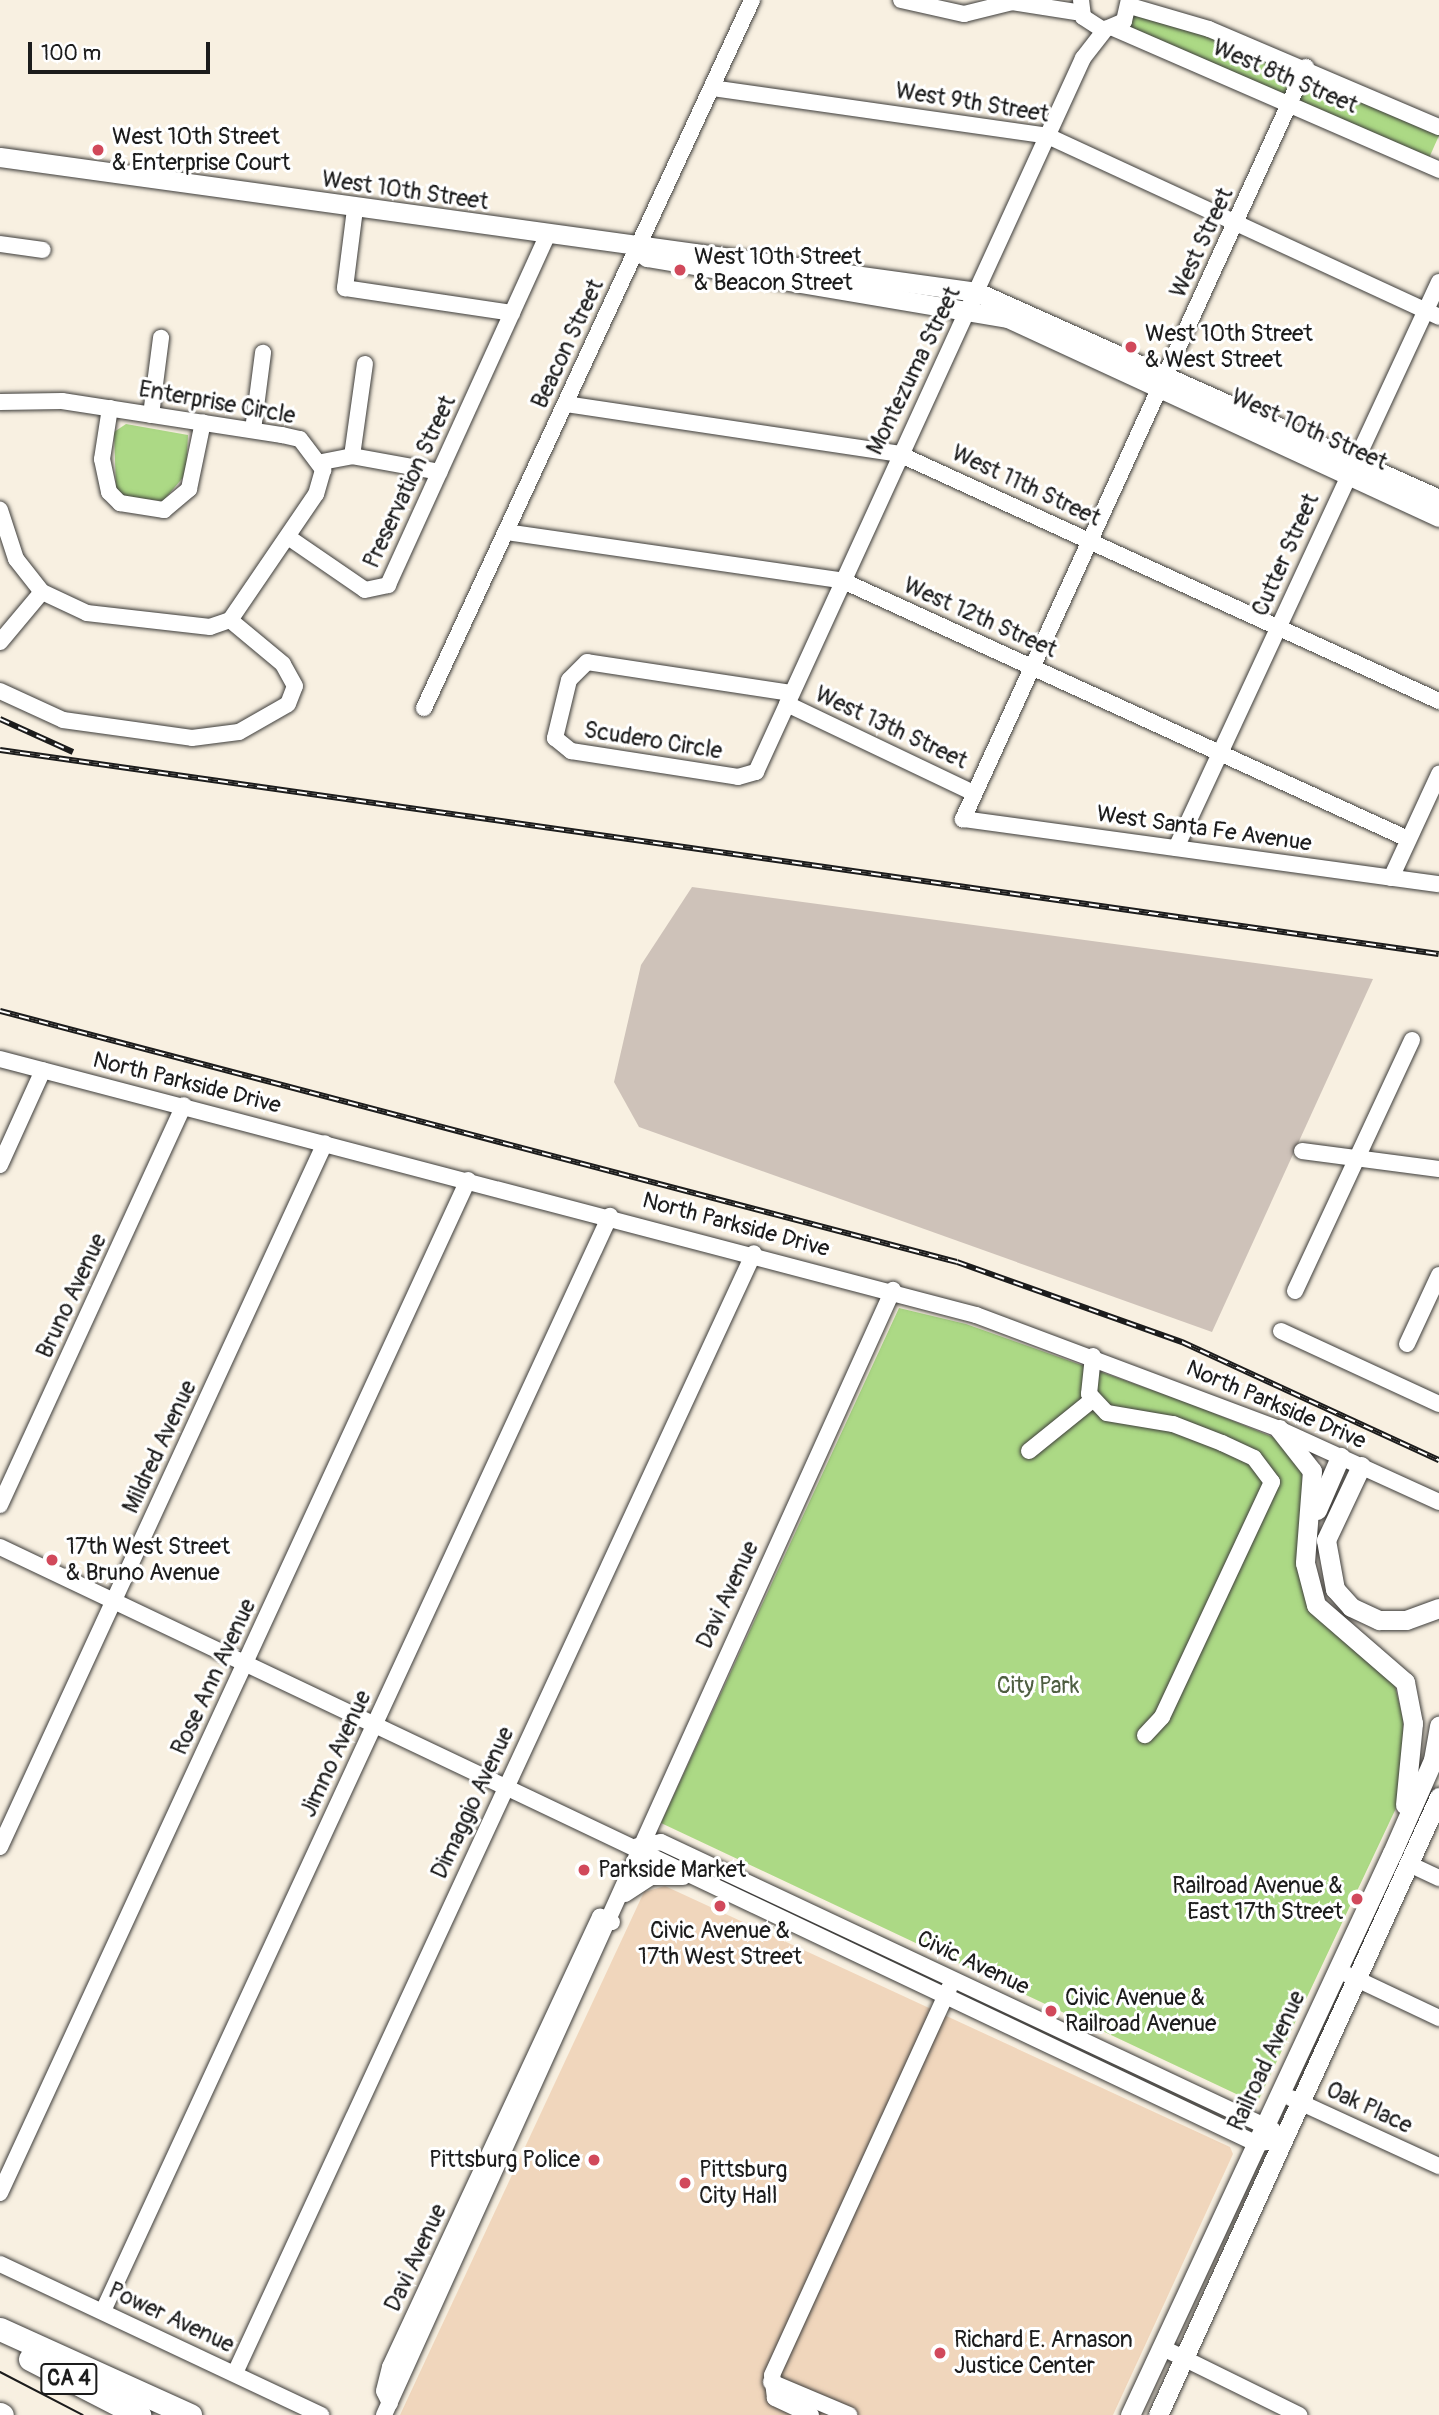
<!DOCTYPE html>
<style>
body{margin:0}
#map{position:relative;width:1439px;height:2415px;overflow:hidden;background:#f8f0e1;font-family:Pangolin,sans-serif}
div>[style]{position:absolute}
.built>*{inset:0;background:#f0d6bc}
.industrial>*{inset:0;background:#cec2b9}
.green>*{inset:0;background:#acd985;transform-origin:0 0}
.roads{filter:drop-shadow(0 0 2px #3d3c3a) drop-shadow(0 0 2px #3d3c3a)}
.minor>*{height:16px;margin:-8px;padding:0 8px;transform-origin:8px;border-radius:8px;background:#fff}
.major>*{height:19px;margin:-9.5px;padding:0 9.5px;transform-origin:9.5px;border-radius:9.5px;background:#fff}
.highway>*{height:23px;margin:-11.5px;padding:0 11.5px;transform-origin:11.5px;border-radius:11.5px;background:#fff}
.tram>*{height:2px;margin:-1px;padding:0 1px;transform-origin:1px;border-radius:1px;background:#1c1c1c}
.rail>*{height:6px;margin-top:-3px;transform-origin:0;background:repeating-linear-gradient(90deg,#fff 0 10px,#1c1c1c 0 20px);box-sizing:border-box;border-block:2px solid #1c1c1c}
.dots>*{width:19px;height:19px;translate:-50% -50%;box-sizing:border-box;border:4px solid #fff;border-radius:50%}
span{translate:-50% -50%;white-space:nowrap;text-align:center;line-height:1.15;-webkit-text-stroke:6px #fff;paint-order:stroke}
.shield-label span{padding:2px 5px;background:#fff;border:2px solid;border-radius:5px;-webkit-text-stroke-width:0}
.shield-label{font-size:21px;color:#1c1c1c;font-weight:700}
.street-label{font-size:23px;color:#1c1c1c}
.poi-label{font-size:23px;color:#1c1c1c}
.left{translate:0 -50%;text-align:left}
.right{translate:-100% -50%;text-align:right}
.park-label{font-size:23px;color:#4e5e41}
.scale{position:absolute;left:28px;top:42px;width:182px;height:32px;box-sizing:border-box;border:4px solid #1c1c1c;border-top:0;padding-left:9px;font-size:21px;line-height:24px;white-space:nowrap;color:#1c1c1c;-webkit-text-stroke:5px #fff;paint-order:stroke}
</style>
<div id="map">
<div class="built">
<i style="clip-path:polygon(665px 1886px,1230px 2147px,1233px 2154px,1113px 2415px,400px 2415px,644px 1892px)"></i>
</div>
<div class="industrial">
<i style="clip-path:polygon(692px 887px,1373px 979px,1212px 1332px,639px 1127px,614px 1082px,641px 965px)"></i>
</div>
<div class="green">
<i style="left:1137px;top:0;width:331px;height:31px;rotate:24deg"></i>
<i style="clip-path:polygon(126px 424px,188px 435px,186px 474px,163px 501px,125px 497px,116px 488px,114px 432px)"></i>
<i style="clip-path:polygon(899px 1308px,966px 1324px,1194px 1405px,1275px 1438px,1302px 1469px,1303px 1580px,1394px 1682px,1403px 1719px,1403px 1760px,1398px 1804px,1259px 2099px,1249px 2100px,661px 1823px)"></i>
</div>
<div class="roads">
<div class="minor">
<i style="left:901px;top:0;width:65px;rotate:12.5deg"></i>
<i style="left:964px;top:14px;width:49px;rotate:-14deg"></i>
<i style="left:1012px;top:2px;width:71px;rotate:8.9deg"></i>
<i style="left:1081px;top:0;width:17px;rotate:83deg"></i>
<i style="left:1083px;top:17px;width:24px;rotate:33deg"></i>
<i style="left:1103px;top:30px;width:23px;rotate:-23deg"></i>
<i style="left:1124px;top:21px;width:22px;rotate:-77deg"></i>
<i style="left:1130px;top:6px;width:82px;rotate:16.2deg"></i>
<i style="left:1209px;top:29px;width:250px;rotate:23.1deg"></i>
<i style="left:1113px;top:28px;width:356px;rotate:23.5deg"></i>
<i style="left:1306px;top:67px;width:827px;rotate:114.52deg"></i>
<i style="left:963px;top:819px;width:480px;rotate:7.8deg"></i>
<i style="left:712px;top:88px;width:339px;rotate:8.1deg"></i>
<i style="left:1048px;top:136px;width:431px;rotate:24.8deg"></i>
<i style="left:355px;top:209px;width:80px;rotate:97.2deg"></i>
<i style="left:345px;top:288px;width:169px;rotate:8.5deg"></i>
<i style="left:0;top:244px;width:43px;rotate:7.9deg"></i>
<i style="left:0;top:402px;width:62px;rotate:-0.9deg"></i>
<i style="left:62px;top:401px;width:223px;rotate:8.8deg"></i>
<i style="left:282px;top:435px;width:18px;rotate:13deg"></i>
<i style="left:300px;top:439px;width:39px;rotate:53deg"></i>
<i style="left:323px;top:470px;width:25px;rotate:106deg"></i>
<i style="left:316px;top:494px;width:153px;rotate:124.3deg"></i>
<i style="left:230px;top:620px;width:21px;rotate:161deg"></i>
<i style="left:210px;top:627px;width:124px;rotate:-173.5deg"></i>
<i style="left:87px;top:613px;width:50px;rotate:-155deg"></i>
<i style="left:42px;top:592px;width:42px;rotate:-128.2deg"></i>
<i style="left:16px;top:559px;width:52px;rotate:-108.1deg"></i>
<i style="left:566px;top:404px;width:337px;rotate:8.5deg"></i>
<i style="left:899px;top:454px;width:594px;rotate:24.58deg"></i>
<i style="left:110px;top:408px;width:52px;rotate:98.9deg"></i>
<i style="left:102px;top:459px;width:34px;rotate:78deg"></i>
<i style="left:109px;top:492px;width:16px;rotate:45deg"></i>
<i style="left:120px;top:503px;width:45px;rotate:9deg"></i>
<i style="left:164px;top:510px;width:33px;rotate:-40deg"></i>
<i style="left:189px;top:489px;width:68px;rotate:-78.2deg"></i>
<i style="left:151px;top:415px;width:78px;rotate:-82.6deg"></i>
<i style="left:253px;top:430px;width:78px;rotate:-82.6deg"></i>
<i style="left:352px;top:456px;width:93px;rotate:-82deg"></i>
<i style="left:322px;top:462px;width:31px;rotate:-11deg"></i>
<i style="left:352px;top:456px;width:89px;rotate:10.3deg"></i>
<i style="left:506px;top:532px;width:338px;rotate:8.2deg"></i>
<i style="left:841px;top:580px;width:623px;rotate:24.55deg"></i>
<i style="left:288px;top:537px;width:93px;rotate:34.5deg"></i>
<i style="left:365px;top:590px;width:24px;rotate:-12deg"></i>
<i style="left:388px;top:585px;width:384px;rotate:-65.5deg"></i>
<i style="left:0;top:642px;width:65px;rotate:-50deg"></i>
<i style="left:0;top:691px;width:69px;rotate:24.7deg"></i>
<i style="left:63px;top:720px;width:130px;rotate:7.9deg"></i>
<i style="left:192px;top:738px;width:47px;rotate:-7.3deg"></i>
<i style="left:239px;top:732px;width:56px;rotate:-29.7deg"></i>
<i style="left:288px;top:704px;width:19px;rotate:-69deg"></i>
<i style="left:295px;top:686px;width:25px;rotate:-119deg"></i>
<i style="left:283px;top:664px;width:69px;rotate:-140.3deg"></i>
<i style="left:791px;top:693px;width:206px;rotate:-171.4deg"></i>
<i style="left:587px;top:662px;width:25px;rotate:135deg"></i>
<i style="left:569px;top:680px;width:60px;rotate:103.6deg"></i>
<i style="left:555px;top:738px;width:21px;rotate:39deg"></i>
<i style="left:571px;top:751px;width:169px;rotate:8.8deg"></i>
<i style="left:738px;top:777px;width:19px;rotate:-16deg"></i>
<i style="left:756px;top:772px;width:785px;rotate:-65.39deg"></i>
<i style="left:1083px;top:58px;width:37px;rotate:-52deg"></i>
<i style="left:787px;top:704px;width:207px;rotate:25.5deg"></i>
<i style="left:424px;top:708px;width:780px;rotate:-65.14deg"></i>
<i style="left:1176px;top:848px;width:624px;rotate:-65.08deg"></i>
<i style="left:1391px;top:878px;width:115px;rotate:-65.2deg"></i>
<i style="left:0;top:1059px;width:1009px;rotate:14.7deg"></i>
<i style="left:976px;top:1315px;width:324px;rotate:20.6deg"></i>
<i style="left:1279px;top:1429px;width:176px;rotate:24.5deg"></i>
<i style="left:1302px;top:1151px;width:138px;rotate:7.5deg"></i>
<i style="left:0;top:1165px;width:104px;rotate:-65.6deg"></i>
<i style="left:1295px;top:1291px;width:277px;rotate:-65deg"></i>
<i style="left:1281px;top:1331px;width:174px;rotate:24.8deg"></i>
<i style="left:1407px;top:1344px;width:76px;rotate:-65.1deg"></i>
<i style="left:1093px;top:1356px;width:38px;rotate:96deg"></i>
<i style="left:1089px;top:1394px;width:26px;rotate:47deg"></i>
<i style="left:1107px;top:1413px;width:67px;rotate:9.5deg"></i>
<i style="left:1173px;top:1424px;width:53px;rotate:21.2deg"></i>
<i style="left:1222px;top:1443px;width:35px;rotate:25deg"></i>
<i style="left:1254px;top:1458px;width:30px;rotate:53deg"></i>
<i style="left:1272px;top:1482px;width:259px;rotate:115.1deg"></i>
<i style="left:1162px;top:1717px;width:25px;rotate:133deg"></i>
<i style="left:1029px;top:1451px;width:80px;rotate:-38.9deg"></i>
<i style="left:0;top:1505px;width:440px;rotate:-65.3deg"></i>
<i style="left:0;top:1547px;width:1389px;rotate:25.4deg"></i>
<i style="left:1255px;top:2143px;width:27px;rotate:-4deg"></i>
<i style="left:638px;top:1846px;width:23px;rotate:-10deg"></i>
<i style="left:661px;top:1842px;width:676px;rotate:25.2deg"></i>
<i style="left:0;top:1847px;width:775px;rotate:-65.22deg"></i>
<i style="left:1411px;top:1865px;width:31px;rotate:25deg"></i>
<i style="left:625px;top:1894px;width:31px;rotate:-33deg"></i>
<i style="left:651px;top:1877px;width:32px"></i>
<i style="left:1348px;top:1975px;width:101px;rotate:25.3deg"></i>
<i style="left:1291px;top:2098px;width:163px;rotate:24.7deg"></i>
<i style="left:0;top:2193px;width:1116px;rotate:-65.2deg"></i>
<i style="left:0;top:2264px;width:355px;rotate:25.2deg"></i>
<i style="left:103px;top:2311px;width:1207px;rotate:-65.16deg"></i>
<i style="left:1163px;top:2348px;width:152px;rotate:26.2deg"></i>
<i style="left:235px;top:2373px;width:1234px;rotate:-65.14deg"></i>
<i style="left:771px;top:2382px;width:85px;rotate:22.9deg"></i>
<i style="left:390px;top:2403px;width:13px;rotate:-117deg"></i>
<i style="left:384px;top:2391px;width:25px;rotate:-76deg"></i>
<i style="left:390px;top:2367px;width:497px;rotate:-65deg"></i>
<i style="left:600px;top:1917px;width:13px;rotate:23deg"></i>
<i style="left:384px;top:2415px;width:1235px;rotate:-65.66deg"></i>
<i style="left:811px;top:2415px;width:40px;rotate:-155deg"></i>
<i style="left:775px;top:2398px;width:23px;rotate:-97deg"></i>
<i style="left:772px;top:2375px;width:426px;rotate:-65.4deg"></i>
</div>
<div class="major">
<i style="left:0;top:157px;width:986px;rotate:7.87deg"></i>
<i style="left:977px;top:292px;width:506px;rotate:24.13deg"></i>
<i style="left:636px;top:249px;width:14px;rotate:36deg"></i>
<i style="left:647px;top:257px;width:366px;rotate:9.6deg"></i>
<i style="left:1008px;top:318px;width:475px;rotate:24.8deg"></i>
<i style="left:1279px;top:1429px;width:53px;rotate:51.8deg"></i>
<i style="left:1312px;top:1471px;width:92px;rotate:94.4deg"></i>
<i style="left:1305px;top:1563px;width:43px;rotate:75.3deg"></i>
<i style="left:1316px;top:1605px;width:118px;rotate:40.9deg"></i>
<i style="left:1405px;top:1682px;width:42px;rotate:79deg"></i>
<i style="left:1413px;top:1723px;width:82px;rotate:95.6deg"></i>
<i style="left:1361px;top:1466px;width:82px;rotate:115.3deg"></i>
<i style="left:1326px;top:1540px;width:50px;rotate:79.6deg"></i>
<i style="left:1335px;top:1589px;width:24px;rotate:48deg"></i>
<i style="left:1351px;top:1607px;width:31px;rotate:25deg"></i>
<i style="left:1379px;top:1620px;width:27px"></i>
<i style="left:1406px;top:1620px;width:35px;rotate:-20deg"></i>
<i style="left:1317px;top:1510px;width:58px;rotate:-66.5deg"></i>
<i style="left:1130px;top:2415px;width:620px;rotate:-65.01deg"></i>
<i style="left:1392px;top:1853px;width:102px;rotate:-66.2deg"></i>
<i style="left:1433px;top:1760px;width:35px;rotate:-80deg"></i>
<i style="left:1158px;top:2415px;width:679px;rotate:-65.55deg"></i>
</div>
<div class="highway">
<i style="left:0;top:2329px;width:209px;rotate:24.4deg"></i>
<i style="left:30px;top:2359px;width:123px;rotate:27.2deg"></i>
<i style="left:0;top:2414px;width:2px;rotate:27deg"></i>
</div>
</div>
<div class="tram">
<i style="left:0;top:2372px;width:93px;rotate:27.4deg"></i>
</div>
<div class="rail">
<i style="left:0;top:719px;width:80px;rotate:24.3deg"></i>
<i style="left:0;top:750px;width:1453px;rotate:8.07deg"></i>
<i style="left:0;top:1011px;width:989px;rotate:14.7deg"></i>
<i style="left:957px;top:1262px;width:239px;rotate:19.6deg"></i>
<i style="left:1182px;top:1342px;width:283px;rotate:24.7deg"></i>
</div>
<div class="dots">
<i style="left:98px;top:150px;background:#d1495b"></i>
<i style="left:680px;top:270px;background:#d1495b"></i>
<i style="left:1131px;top:347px;background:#d1495b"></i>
<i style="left:52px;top:1560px;background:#d1495b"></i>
<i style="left:584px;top:1870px;background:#d1495b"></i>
<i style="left:1357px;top:1899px;background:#d1495b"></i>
<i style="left:720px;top:1906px;background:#d1495b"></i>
<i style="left:1051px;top:2011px;background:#d1495b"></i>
<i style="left:594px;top:2160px;background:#d1495b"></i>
<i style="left:685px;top:2183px;background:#d1495b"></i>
<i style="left:940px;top:2353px;background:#d1495b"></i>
</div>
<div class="shield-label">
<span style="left:69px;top:2379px">CA 4</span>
</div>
<div class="street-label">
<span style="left:1285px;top:77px;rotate:23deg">West 8th Street</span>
<span style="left:972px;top:103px;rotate:9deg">West 9th Street</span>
<span style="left:405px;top:191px;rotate:8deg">West 10th Street</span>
<span style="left:1202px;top:243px;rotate:-65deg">West Street</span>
<span style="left:568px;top:344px;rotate:-65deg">Beacon Street</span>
<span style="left:914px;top:371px;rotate:-64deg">Montezuma Street</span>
<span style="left:217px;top:403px;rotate:10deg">Enterprise Circle</span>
<span style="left:1309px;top:430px;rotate:24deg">West 10th Street</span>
<span style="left:410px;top:482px;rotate:-65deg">Preservation Street</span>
<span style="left:1026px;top:486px;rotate:25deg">West 11th Street</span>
<span style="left:1286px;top:555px;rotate:-66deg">Cutter Street</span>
<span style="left:980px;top:618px;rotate:24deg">West 12th Street</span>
<span style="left:891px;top:728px;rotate:25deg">West 13th Street</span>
<span style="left:653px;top:741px;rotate:9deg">Scudero Circle</span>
<span style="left:1204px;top:829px;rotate:8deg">West Santa Fe Avenue</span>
<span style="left:187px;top:1083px;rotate:14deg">North Parkside Drive</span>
<span style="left:736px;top:1225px;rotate:15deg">North Parkside Drive</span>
<span style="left:72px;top:1296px;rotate:-65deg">Bruno Avenue</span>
<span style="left:1276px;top:1405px;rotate:23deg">North Parkside Drive</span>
<span style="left:160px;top:1447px;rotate:-65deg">Mildred Avenue</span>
<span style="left:728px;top:1595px;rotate:-65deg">Davi Avenue</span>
<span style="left:214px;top:1677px;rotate:-65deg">Rose Ann Avenue</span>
<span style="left:336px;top:1754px;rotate:-65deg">Jimno Avenue</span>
<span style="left:473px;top:1803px;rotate:-65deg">Dimaggio Avenue</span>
<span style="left:973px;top:1963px;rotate:25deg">Civic Avenue</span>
<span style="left:1267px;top:2061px;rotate:-65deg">Railroad Avenue</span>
<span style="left:1369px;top:2108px;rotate:25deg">Oak Place</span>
<span style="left:416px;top:2258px;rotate:-65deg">Davi Avenue</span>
<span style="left:171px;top:2318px;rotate:25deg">Power Avenue</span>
</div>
<div class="poi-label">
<span class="left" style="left:112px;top:150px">West 10th Street<br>&amp; Enterprise Court</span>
<span class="left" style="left:694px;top:270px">West 10th Street<br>&amp; Beacon Street</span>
<span class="left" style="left:1145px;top:347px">West 10th Street<br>&amp; West Street</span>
<span class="left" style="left:66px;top:1560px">17th West Street<br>&amp; Bruno Avenue</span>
<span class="left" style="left:598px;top:1870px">Parkside Market</span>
<span class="right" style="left:1343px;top:1899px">Railroad Avenue &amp;<br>East 17th Street</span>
<span style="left:720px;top:1944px">Civic Avenue &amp;<br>17th West Street</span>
<span class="left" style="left:1065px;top:2011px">Civic Avenue &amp;<br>Railroad Avenue</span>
<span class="right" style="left:580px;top:2160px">Pittsburg Police</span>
<span class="left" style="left:699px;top:2183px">Pittsburg<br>City Hall</span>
<span class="left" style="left:954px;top:2353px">Richard E. Arnason<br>Justice Center</span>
</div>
<div class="park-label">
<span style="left:1038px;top:1686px">City Park</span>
</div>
<div class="scale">100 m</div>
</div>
